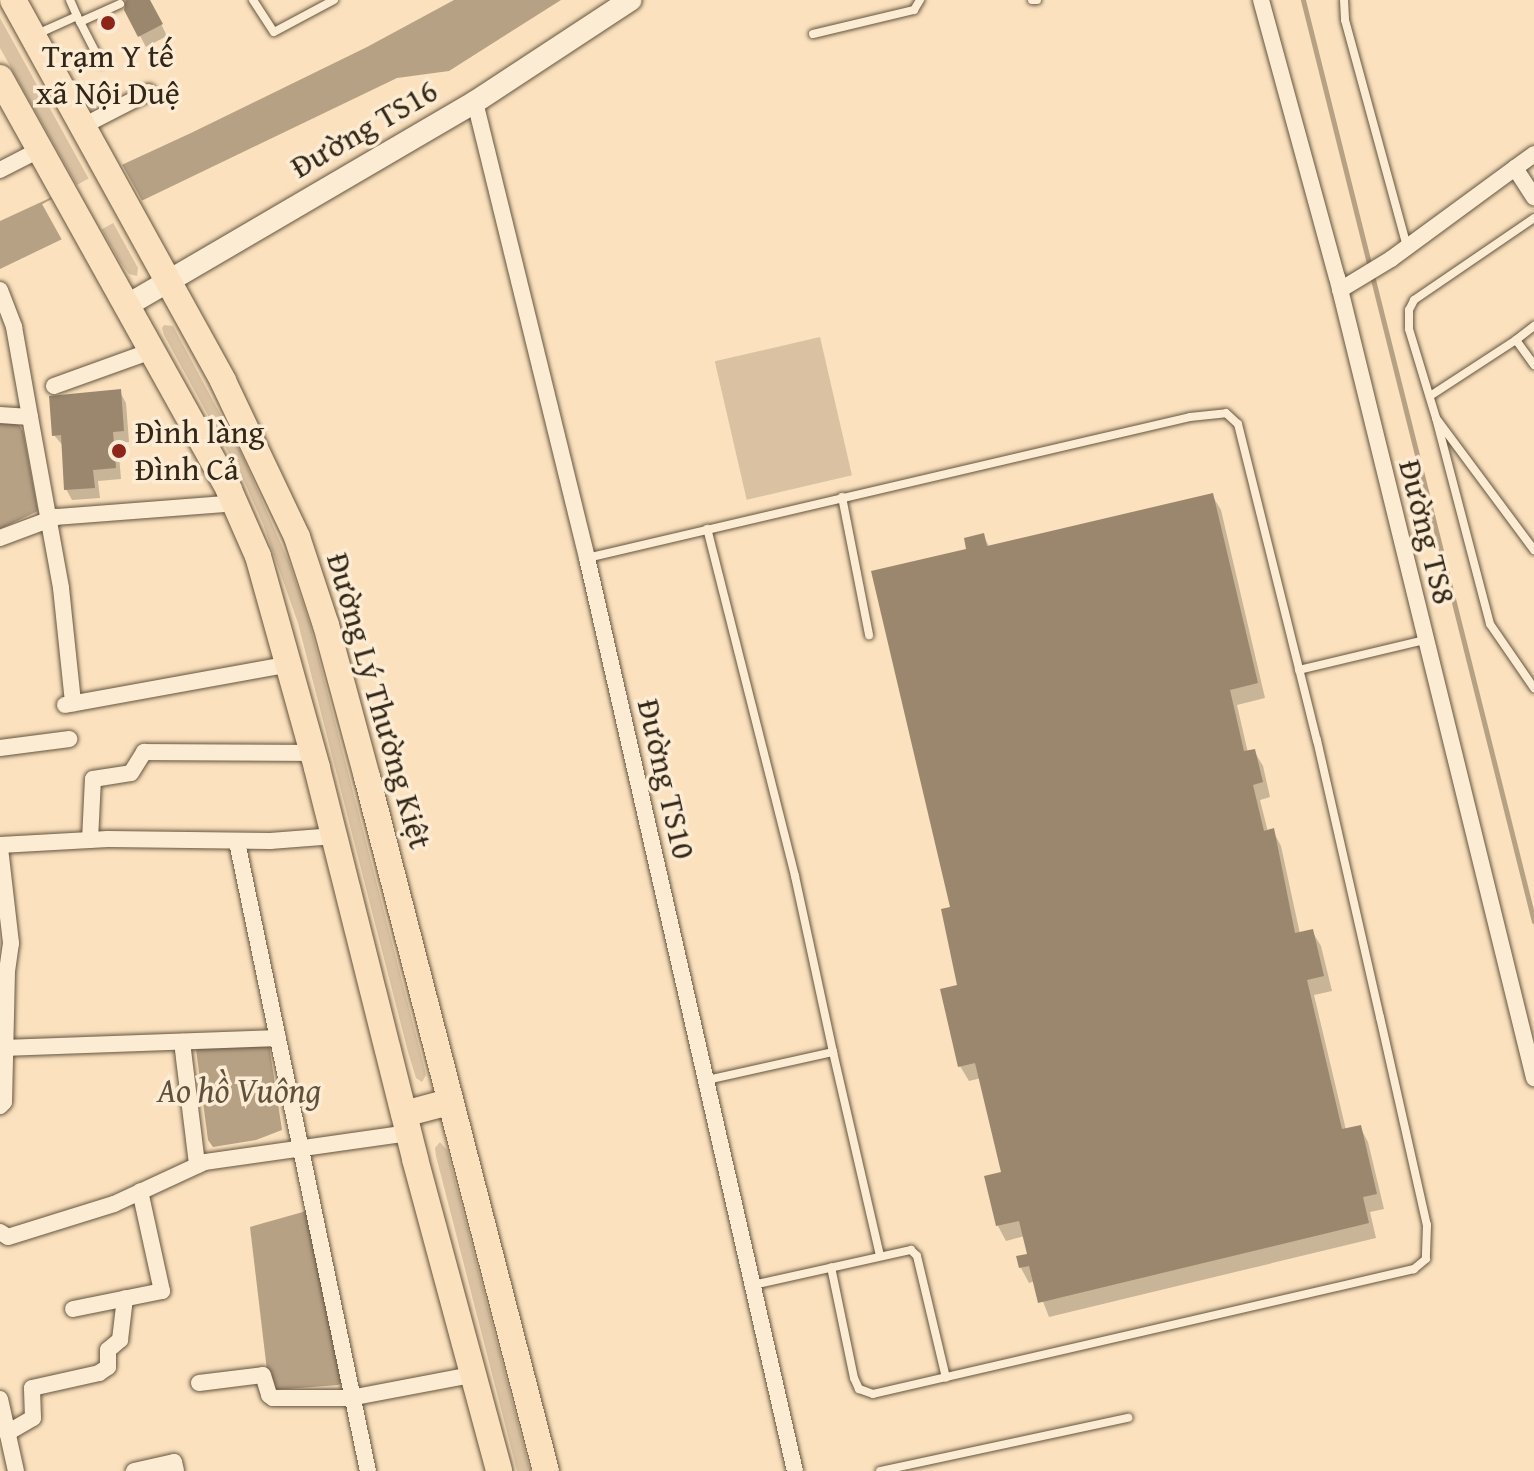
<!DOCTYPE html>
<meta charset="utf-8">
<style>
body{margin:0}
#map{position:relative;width:1534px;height:1471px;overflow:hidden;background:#fbe1bd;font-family:"Gentium Book Plus",serif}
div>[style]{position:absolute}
.green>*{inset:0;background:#d9c1a1;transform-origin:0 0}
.water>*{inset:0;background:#b6a185}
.pier>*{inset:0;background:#fbe1bd;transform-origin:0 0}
.shadow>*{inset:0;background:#0003}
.stream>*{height:5px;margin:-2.5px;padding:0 2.5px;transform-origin:2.5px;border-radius:2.5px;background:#b6a185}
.building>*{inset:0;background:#9a876d}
.roads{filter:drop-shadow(0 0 2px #645540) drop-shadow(0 0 2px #645540)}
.lane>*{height:8px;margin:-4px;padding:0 4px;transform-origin:4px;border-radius:4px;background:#fcecd4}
.street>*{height:16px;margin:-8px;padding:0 8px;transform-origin:8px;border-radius:8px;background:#fcecd4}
.secondary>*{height:22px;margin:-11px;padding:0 11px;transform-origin:11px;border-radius:11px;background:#fcecd4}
.primary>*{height:26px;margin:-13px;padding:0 13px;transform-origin:13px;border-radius:13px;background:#fbe1bd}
.dots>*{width:22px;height:22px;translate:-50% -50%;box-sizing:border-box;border:4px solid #fcecd4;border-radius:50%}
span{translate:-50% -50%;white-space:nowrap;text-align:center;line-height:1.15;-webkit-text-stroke:7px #fcecd4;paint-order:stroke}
.poi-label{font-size:32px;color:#312617}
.left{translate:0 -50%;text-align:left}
.street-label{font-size:32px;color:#312617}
.water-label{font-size:34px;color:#60513e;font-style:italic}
</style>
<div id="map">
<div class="green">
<i style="clip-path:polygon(0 18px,138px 268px,137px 276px,129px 274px,120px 262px,0 48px)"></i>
<i style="clip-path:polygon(164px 325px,173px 326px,241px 453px,289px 562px,310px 625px,423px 1062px,426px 1075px,422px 1082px,416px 1078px,408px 1052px,298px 623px,263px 524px,244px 481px,164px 335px,162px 328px)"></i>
<i style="left:820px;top:337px;width:142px;height:108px;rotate:77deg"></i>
<i style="clip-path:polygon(440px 1142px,447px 1150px,530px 1471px,517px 1471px,436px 1156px,435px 1148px)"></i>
</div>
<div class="water">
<i style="clip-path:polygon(454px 0,561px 0,449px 71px,397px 78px,0 269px,0 221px,191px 133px,367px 47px)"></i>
<i style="clip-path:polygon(0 422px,19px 425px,23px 431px,38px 511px,0 529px)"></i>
<i style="clip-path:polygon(269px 1045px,282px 1130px,256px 1140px,213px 1147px,208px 1140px,196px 1049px)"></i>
<i style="clip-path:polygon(310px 1210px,348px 1381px,338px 1385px,273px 1390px,268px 1379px,250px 1227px)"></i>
</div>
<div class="pier">
<i style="left:120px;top:161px;width:51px;height:89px;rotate:61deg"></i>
</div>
<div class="shadow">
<i style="clip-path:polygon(121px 0,149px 0,167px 36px,146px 47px)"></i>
<i style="clip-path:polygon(120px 392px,126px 403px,129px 442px,118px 443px,121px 479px,98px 481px,100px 498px,72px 500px,66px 489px,63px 446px,54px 435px)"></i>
<i style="clip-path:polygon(1212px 495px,1221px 510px,1265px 698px,1237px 705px,1248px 753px,1254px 751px,1263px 766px,1270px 797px,1260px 800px,1268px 832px,1273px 831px,1281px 846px,1300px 934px,1312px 931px,1321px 946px,1332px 991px,1314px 995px,1346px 1130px,1360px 1127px,1368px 1142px,1384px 1209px,1370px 1212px,1376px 1238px,1049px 1317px,1035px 1281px,1029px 1283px,1021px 1268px,1029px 1255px,1025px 1236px,1006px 1241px,998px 1226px,1004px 1173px,981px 1078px,969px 1081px,960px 1066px,959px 987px,953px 909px,969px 550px,983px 535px,990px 548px)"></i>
</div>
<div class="stream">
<i style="left:1303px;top:0;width:950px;rotate:75.93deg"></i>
</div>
<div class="building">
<i style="clip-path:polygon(126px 0,150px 0,163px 24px,138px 37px,124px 10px)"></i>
<i style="clip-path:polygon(121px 389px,124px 431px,113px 432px,116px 468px,93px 470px,95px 488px,64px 490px,61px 435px,52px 436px,49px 396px)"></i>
<i style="clip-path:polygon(1213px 493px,1258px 683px,1230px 690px,1244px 751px,1255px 749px,1263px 782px,1253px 785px,1264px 831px,1274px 828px,1295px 933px,1313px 929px,1324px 976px,1307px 980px,1342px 1129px,1361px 1125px,1377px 1194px,1363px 1197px,1369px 1223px,1038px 1303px,1029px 1266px,1019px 1268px,1016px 1256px,1027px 1254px,1019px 1221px,996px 1226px,984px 1176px,1001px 1172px,975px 1063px,958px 1067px,940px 989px,957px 985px,941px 909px,950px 907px,871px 571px,966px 549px,964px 538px,984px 533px,987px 546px)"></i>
</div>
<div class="roads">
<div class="lane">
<i style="left:70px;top:0;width:17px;rotate:66deg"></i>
<i style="left:253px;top:0;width:38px;rotate:57deg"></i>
<i style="left:274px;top:32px;width:68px;rotate:-28.1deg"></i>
<i style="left:1032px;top:0;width:5px"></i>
<i style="left:1344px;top:0;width:20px;rotate:87deg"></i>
<i style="left:1345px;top:20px;width:235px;rotate:74.7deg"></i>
<i style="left:80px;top:22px;width:44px;rotate:-24.2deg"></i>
<i style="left:813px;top:34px;width:104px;rotate:-13.4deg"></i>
<i style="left:914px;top:10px;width:12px;rotate:-59deg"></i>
<i style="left:35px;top:35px;width:46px;rotate:-24.3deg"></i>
<i style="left:77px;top:16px;width:53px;rotate:62.9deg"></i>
<i style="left:1516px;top:340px;width:23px;rotate:-38deg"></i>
<i style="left:1430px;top:396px;width:103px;rotate:-33.1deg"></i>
<i style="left:1516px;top:340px;width:31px;rotate:54deg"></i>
<i style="left:1436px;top:418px;width:93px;rotate:-106.9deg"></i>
<i style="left:1409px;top:329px;width:19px;rotate:-90deg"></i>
<i style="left:1409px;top:310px;width:11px;rotate:-63deg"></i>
<i style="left:1414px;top:300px;width:145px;rotate:-34.3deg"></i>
<i style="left:842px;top:497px;width:141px;rotate:78.9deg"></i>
<i style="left:1534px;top:550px;width:164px;rotate:-126.6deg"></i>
<i style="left:1436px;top:418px;width:213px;rotate:75.3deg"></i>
<i style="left:1490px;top:624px;width:78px;rotate:55.5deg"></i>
<i style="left:587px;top:558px;width:619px;rotate:-13.16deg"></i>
<i style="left:1190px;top:417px;width:36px;rotate:-6deg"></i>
<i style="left:1226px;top:413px;width:16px;rotate:43deg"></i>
<i style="left:1238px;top:424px;width:326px;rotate:76deg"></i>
<i style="left:1317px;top:740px;width:284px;rotate:77.2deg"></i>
<i style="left:1380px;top:1017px;width:213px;rotate:77.3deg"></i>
<i style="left:1427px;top:1225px;width:34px;rotate:92deg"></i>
<i style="left:1426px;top:1259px;width:16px;rotate:140deg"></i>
<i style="left:1414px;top:1269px;width:555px;rotate:166.99deg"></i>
<i style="left:873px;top:1394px;width:15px;rotate:-160deg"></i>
<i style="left:859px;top:1389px;width:12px;rotate:-114deg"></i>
<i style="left:854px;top:1378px;width:113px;rotate:-101.7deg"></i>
<i style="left:1299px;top:670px;width:130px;rotate:-13.4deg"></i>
<i style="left:833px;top:1052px;width:209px;rotate:77deg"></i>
<i style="left:707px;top:1080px;width:129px;rotate:-12.5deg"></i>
<i style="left:833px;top:1052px;width:180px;rotate:-102.2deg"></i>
<i style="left:795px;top:876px;width:358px;rotate:-104.2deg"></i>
<i style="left:753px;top:1285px;width:162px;rotate:-12.5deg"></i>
<i style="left:911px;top:1250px;width:8px;rotate:45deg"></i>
<i style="left:917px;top:1256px;width:125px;rotate:76.6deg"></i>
<i style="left:880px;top:1471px;width:254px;rotate:-12.1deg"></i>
</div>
<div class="street">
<i style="left:1261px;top:0;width:287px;rotate:74.7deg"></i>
<i style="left:1337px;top:277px;width:825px;rotate:76.18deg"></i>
<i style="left:475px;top:102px;width:470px;rotate:76.2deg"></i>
<i style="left:587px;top:558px;width:936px;rotate:77.17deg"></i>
<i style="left:83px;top:126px;width:74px;rotate:-27.3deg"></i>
<i style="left:1515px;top:168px;width:24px;rotate:-36deg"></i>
<i style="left:0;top:170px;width:44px;rotate:-27.1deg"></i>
<i style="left:0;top:290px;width:40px;rotate:69deg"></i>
<i style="left:14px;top:327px;width:91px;rotate:79.9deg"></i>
<i style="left:1340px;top:290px;width:60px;rotate:-31.3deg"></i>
<i style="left:1391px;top:259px;width:154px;rotate:-36.3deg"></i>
<i style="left:1515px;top:168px;width:35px;rotate:57deg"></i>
<i style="left:54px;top:386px;width:103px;rotate:-19.8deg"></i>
<i style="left:0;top:415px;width:30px;rotate:4deg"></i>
<i style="left:30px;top:417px;width:174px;rotate:79.7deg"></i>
<i style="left:61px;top:588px;width:116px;rotate:84deg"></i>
<i style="left:0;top:538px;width:60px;rotate:-20.6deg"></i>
<i style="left:56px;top:517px;width:181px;rotate:-4.4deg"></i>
<i style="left:65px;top:705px;width:229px;rotate:-10.3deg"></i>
<i style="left:0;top:748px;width:70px;rotate:-7.4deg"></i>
<i style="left:90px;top:840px;width:61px;rotate:-87.2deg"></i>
<i style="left:93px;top:779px;width:38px;rotate:-9deg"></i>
<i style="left:131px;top:773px;width:25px;rotate:-58deg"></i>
<i style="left:144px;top:752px;width:169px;rotate:0.3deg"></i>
<i style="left:237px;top:842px;width:642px;rotate:78.24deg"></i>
<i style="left:0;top:845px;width:108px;rotate:-3.2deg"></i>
<i style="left:108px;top:839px;width:162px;rotate:0.7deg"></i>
<i style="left:270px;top:841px;width:65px;rotate:-4.4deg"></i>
<i style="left:0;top:848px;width:96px;rotate:83.4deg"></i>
<i style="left:11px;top:943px;width:28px;rotate:98deg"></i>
<i style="left:7px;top:971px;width:131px;rotate:91.3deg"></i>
<i style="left:4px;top:1102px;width:6px;rotate:135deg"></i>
<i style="left:182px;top:1042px;width:124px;rotate:83deg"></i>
<i style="left:4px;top:1048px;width:274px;rotate:-2.1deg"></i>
<i style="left:0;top:1232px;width:9px;rotate:32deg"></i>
<i style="left:8px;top:1237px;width:111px;rotate:-17.3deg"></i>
<i style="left:114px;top:1204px;width:100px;rotate:-24.8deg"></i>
<i style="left:205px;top:1162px;width:205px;rotate:-8.1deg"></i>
<i style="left:73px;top:1309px;width:91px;rotate:-11.4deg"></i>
<i style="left:162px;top:1291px;width:102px;rotate:-102.4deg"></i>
<i style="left:199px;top:1383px;width:64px;rotate:-7.1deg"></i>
<i style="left:263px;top:1375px;width:21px;rotate:73deg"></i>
<i style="left:269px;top:1395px;width:5px;rotate:37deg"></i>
<i style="left:273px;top:1398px;width:77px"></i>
<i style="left:350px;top:1398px;width:124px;rotate:-10.7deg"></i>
<i style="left:0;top:1399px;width:74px;rotate:77.5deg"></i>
<i style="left:7px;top:1433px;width:30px;rotate:-30deg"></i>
<i style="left:33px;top:1418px;width:30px;rotate:-92deg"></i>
<i style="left:32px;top:1388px;width:69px;rotate:-12.6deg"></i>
<i style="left:99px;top:1373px;width:11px;rotate:-34deg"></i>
<i style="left:108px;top:1367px;width:17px;rotate:-90deg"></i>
<i style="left:108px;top:1350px;width:16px;rotate:-40deg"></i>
<i style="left:120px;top:1340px;width:42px;rotate:-83.2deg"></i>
<i style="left:134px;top:1471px;width:41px;rotate:-12.7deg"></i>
<i style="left:174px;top:1462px;width:9px;rotate:77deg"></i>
</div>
<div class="secondary">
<i style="left:126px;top:306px;width:404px;rotate:-30.3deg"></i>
<i style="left:475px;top:102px;width:186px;rotate:-33.3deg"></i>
</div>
<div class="primary">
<i style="left:13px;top:0;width:435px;rotate:61.1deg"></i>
<i style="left:223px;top:381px;width:173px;rotate:64.6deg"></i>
<i style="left:297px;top:537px;width:93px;rotate:71.8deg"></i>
<i style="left:326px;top:625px;width:157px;rotate:74.9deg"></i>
<i style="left:367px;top:777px;width:717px;rotate:75.54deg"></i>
<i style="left:0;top:78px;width:471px;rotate:60.9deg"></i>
<i style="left:229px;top:490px;width:72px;rotate:66.3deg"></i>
<i style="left:258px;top:556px;width:220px;rotate:74.4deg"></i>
<i style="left:317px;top:768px;width:403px;rotate:75.9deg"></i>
<i style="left:415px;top:1159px;width:323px;rotate:74.9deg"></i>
<i style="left:404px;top:1114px;width:47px;rotate:-14.9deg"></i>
</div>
</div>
<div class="dots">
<i style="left:108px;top:23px;background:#8f2418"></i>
<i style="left:119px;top:451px;background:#8f2418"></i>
</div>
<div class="poi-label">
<span style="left:108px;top:75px">Trạm Y tế<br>xã Nội Duệ</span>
<span class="left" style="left:135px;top:451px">Đình làng<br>Đình Cả</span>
</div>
<div class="street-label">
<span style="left:364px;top:129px;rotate:-30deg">Đường TS16</span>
<span style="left:1427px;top:532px;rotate:76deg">Đường TS8</span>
<span style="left:379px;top:701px;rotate:74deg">Đường Lý Thường Kiệt</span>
<span style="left:666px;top:779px;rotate:77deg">Đường TS10</span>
</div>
<div class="water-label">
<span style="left:239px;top:1090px">Ao hồ Vuông</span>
</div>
</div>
